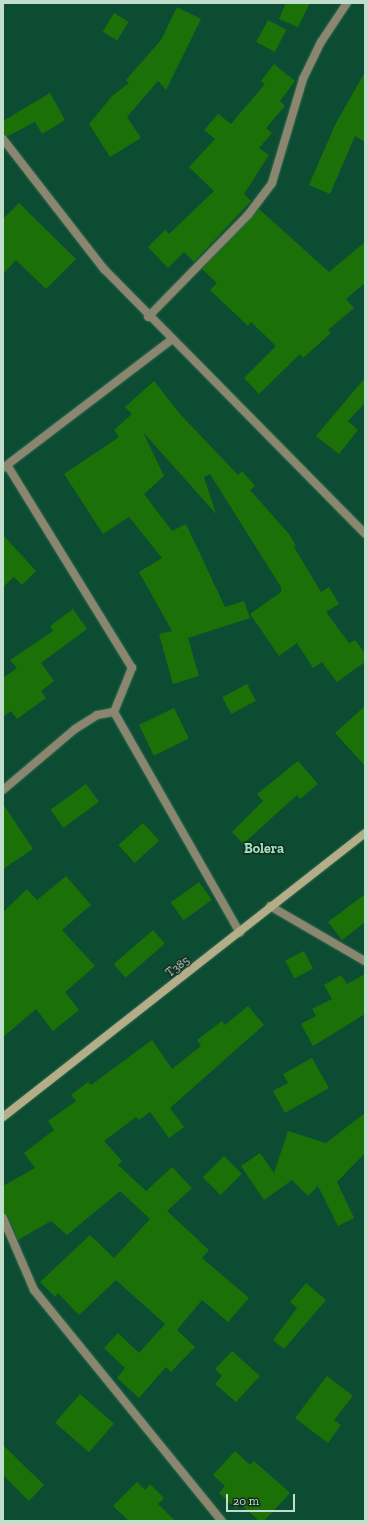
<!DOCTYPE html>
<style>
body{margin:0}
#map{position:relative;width:368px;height:1524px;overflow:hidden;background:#0c4c32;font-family:"Zilla Slab",serif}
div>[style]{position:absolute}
.building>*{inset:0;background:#1b7107;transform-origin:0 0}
.roads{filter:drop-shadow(0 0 1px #306951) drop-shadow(0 0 1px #306951)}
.street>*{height:8px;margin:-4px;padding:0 4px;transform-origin:4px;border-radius:4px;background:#8a866f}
.secondary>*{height:8px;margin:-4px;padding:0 4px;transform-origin:4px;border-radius:4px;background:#b3ad88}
span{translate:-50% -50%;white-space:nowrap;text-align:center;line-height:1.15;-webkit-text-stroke:3px #142c20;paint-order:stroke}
.street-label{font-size:12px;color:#c1decd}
.quarter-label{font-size:14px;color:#a3e0c0;font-weight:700}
.frame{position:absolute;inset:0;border:4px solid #c1decd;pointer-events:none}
.scale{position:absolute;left:226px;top:1494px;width:69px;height:18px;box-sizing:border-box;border:2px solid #c1decd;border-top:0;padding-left:5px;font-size:12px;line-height:14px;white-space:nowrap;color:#c1decd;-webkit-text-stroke:3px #142c20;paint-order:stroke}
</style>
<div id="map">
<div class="building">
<i style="clip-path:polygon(286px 3px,310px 3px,298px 27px,279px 19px)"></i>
<i style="clip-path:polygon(177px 7px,201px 19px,166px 90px,158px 81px,127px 117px,141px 138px,110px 157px,89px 124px,112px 96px,129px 83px,126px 80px,161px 40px)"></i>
<i style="left:114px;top:13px;width:17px;height:22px;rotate:31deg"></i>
<i style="left:268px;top:20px;width:21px;height:25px;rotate:28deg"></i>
<i style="clip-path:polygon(274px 64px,295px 81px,280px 101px,285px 106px,266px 128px,272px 133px,259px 148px,269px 155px,244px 194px,251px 201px,194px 262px,184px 252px,168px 268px,148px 247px,165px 230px,169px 234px,214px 191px,189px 167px,215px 139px,204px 130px,218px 114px,231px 124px,265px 84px,261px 81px)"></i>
<i style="clip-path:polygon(365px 72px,365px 142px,355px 136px,330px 194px,309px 185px,335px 125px)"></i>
<i style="clip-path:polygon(50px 93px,65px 120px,42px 134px,35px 122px,8px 136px,3px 134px,3px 121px)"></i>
<i style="clip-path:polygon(19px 203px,76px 259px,46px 289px,16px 260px,3px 274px,3px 219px)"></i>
<i style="clip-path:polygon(259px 209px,329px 272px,365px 242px,365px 283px,346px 299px,354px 308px,328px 330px,331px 333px,303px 358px,300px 354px,259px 394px,244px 378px,276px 346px,251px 322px,248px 326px,210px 290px,217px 283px,202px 269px)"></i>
<i style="clip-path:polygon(365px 378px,365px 403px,348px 421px,358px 430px,339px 454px,316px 436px)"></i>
<i style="clip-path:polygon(154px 381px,179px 413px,238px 475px,242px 471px,255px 486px,250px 490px,289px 534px,296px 546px,294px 547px,321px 592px,329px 587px,339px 604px,326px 612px,349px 643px,355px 640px,365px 653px,365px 662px,337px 682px,322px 662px,313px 668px,297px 643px,279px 656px,250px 614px,281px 592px,281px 587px,210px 474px,204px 477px,216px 514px,143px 432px,164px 476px,144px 494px,172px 531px,186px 524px,225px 607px,244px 601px,250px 618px,188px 638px,199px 676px,173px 684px,159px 634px,172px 631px,139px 572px,162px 558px,129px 517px,103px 534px,64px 474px,119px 437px,114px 430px,132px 414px,125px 407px)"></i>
<i style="clip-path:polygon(3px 535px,36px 571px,22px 585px,14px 577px,3px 587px)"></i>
<i style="clip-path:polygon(73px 609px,87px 629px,41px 663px,54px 681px,41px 691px,46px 698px,17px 719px,11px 711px,3px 717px,3px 678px,17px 668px,10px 660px,53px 631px,50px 626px)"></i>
<i style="left:247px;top:684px;width:19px;height:28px;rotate:62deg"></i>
<i style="clip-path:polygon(365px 706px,365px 766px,335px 733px)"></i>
<i style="left:174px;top:708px;width:34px;height:39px;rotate:64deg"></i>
<i style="clip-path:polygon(298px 761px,318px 784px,300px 799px,297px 795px,243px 844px,232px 832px,263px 801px,257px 794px)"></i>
<i style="left:86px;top:784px;width:22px;height:44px;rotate:54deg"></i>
<i style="clip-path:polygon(3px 804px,33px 849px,3px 869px)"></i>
<i style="left:143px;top:823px;width:24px;height:33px;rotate:48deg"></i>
<i style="clip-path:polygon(66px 876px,91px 905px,62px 930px,95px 966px,65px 992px,79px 1010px,53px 1031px,36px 1009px,3px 1037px,3px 912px,27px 889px,37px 900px)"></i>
<i style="left:199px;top:882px;width:22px;height:35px;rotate:54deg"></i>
<i style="clip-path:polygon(365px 894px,365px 922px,342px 940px,328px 922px)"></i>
<i style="left:153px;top:930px;width:18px;height:52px;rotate:49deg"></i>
<i style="left:304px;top:951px;width:20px;height:21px;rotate:63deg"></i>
<i style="clip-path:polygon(365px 974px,365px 1014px,313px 1046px,301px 1024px,316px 1016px,312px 1009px,332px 999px,324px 985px,341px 975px,347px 984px)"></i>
<i style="clip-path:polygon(248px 1006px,264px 1025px,170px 1108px,184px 1127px,169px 1138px,150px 1112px,139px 1120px,136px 1117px,104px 1141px,122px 1161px,118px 1165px,146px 1191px,172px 1167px,192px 1188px,167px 1211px,209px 1250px,202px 1258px,249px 1298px,228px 1322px,202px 1300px,177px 1330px,195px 1347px,171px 1372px,166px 1367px,139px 1398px,117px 1378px,125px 1368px,104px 1348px,118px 1333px,139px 1353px,165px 1324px,116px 1280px,79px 1315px,58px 1293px,55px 1297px,40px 1282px,90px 1235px,114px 1258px,150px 1219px,120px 1191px,67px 1235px,51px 1221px,18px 1240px,8px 1216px,3px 1213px,3px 1186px,35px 1168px,24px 1153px,54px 1130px,48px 1121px,76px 1101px,71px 1095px,88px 1082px,91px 1085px,152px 1040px,172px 1069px,201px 1046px,197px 1040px,222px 1021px,225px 1025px)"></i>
<i style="clip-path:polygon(312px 1058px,329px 1088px,285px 1113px,273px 1091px,288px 1083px,283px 1074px)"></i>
<i style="clip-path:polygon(365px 1113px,365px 1153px,337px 1182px,354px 1218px,338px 1226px,318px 1186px,308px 1196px,292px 1180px,264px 1200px,241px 1166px,260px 1153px,274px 1173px,288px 1131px,326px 1143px)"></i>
<i style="left:224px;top:1156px;width:25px;height:30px;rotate:45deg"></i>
<i style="clip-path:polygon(306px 1283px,326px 1300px,284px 1349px,273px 1340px,297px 1308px,290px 1302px)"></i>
<i style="clip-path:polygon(232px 1351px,260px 1376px,236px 1402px,215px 1384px,222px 1376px,215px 1369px)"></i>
<i style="clip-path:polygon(327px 1376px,353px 1396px,334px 1420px,341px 1425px,328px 1443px,295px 1418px)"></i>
<i style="left:80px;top:1394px;width:45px;height:38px;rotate:41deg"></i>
<i style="clip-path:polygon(3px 1445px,44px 1485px,29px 1501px,3px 1475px)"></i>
<i style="clip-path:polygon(235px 1451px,250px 1465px,254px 1461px,290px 1493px,264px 1521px,259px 1521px,240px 1504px,236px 1509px,219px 1493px,225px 1486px,213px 1475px)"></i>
<i style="clip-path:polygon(137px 1482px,145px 1490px,150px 1484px,164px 1498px,158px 1504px,175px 1521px,129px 1521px,113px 1506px)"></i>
</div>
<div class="roads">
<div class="street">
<i style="left:3px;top:139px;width:165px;rotate:52.2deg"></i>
<i style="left:104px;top:269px;width:372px;rotate:45.4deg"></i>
<i style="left:148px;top:317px;width:143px;rotate:-45.6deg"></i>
<i style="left:248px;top:215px;width:40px;rotate:-53deg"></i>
<i style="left:272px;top:183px;width:109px;rotate:-73.4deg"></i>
<i style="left:303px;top:79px;width:41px;rotate:-64.1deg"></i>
<i style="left:321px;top:42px;width:47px;rotate:-56.3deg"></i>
<i style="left:3px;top:468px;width:211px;rotate:-37.3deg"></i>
<i style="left:114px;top:712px;width:254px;rotate:60.3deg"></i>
<i style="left:3px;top:790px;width:94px;rotate:-40.3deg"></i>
<i style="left:75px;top:729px;width:26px;rotate:-32deg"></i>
<i style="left:97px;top:715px;width:17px;rotate:-10deg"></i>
<i style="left:114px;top:712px;width:48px;rotate:-67.8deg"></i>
<i style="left:132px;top:668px;width:238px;rotate:-121.6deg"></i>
<i style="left:270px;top:906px;width:110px;rotate:30.1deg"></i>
<i style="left:3px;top:1218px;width:78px;rotate:66.7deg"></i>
<i style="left:34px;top:1290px;width:298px;rotate:50.9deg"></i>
</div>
<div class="secondary">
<i style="left:3px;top:1117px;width:460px;rotate:-38.1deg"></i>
</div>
</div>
<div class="street-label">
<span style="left:178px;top:967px;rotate:-38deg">T385</span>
</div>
<div class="quarter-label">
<span style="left:264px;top:849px">Bolera</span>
</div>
<div class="frame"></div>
<div class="scale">20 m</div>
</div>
